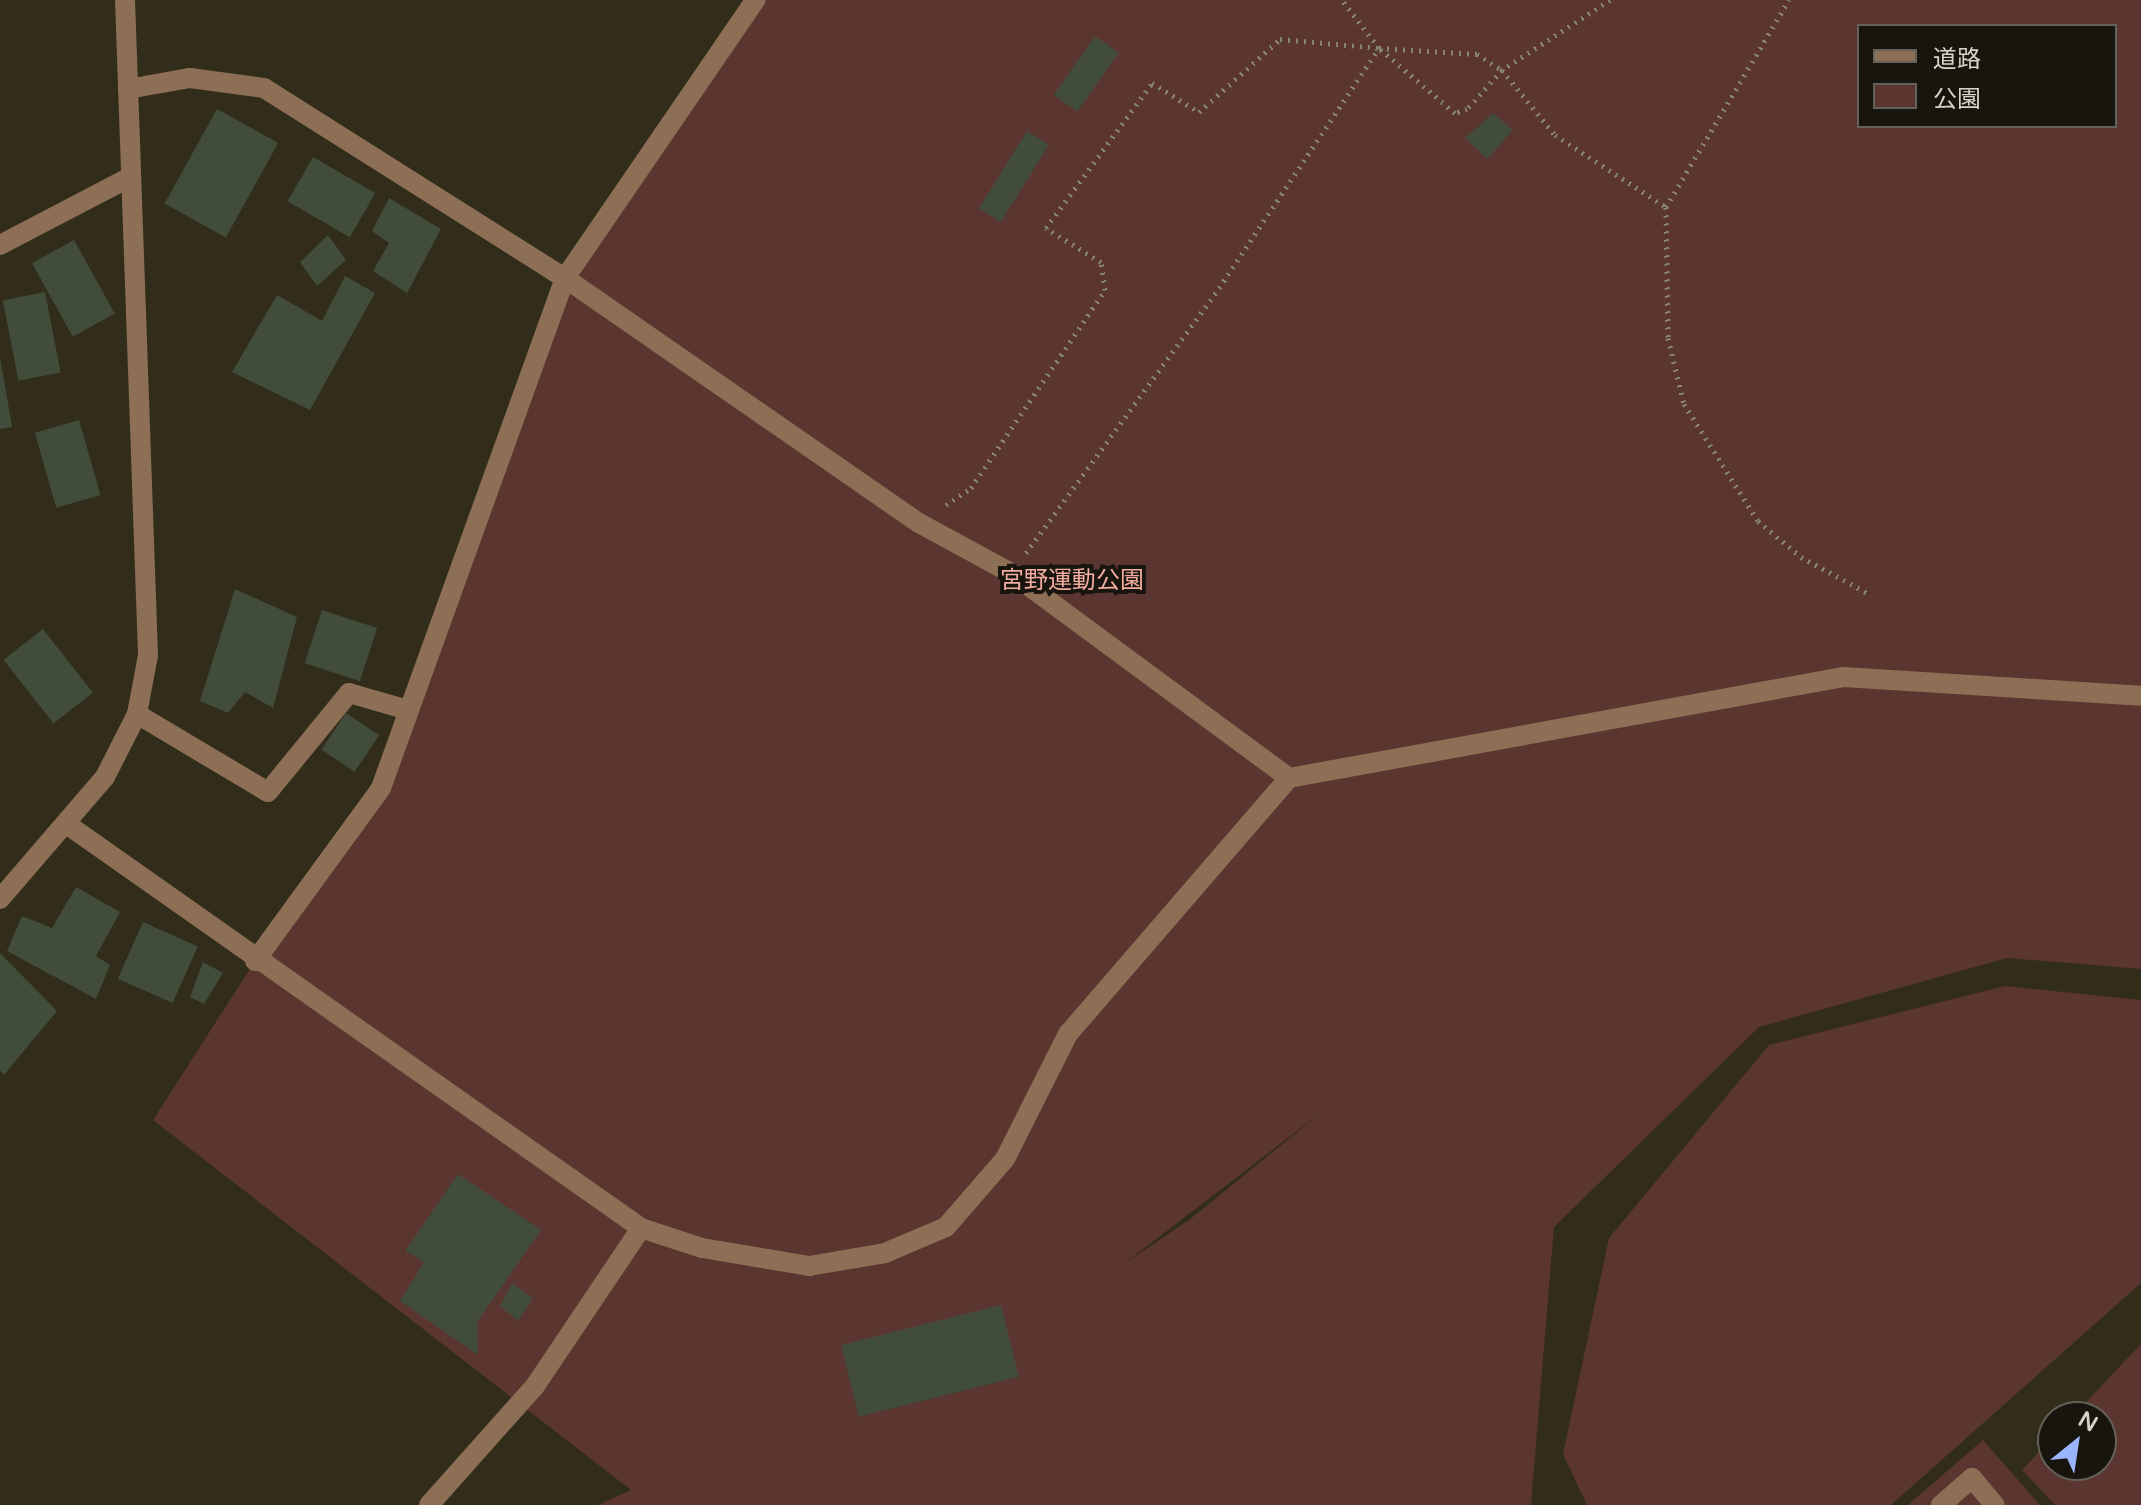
<!DOCTYPE html>
<meta charset="utf-8">
<style>
body{margin:0}
#map{position:relative;width:2141px;height:1505px;overflow:hidden;background:#312d1a;font-family:"Varela Round","Noto Sans JP",sans-serif}
div>[style]{position:absolute}
.green>*{inset:0;background:#5b352f}
.building>*{inset:0;background:#424c3a;transform-origin:0 0}
.path>*{height:5px;margin-top:-2.5px;transform-origin:0;background:repeating-linear-gradient(90deg,#888575 0 2px,transparent 0 8px)}
.minor>*{height:20px;margin:-10px;padding:0 10px;transform-origin:10px;border-radius:10px;background:#8c6f55}
span{translate:-50% -50%;white-space:nowrap;text-align:center;line-height:1.15;-webkit-text-stroke:8px #17150d;paint-order:stroke}
.park-label{font-size:24px;color:#f3aca0}
.legend{position:absolute;left:1857px;top:24px;width:260px;height:104px;box-sizing:border-box;background:#17150d;border:2px solid #636158;margin:0;padding:10px 14px;list-style:none;font-size:24px;color:#d6d4c8}
.legend li{display:flex;align-items:center;gap:16px;height:40px}
.legend b{width:40px;border:2px solid #636158}
.north{position:absolute;left:2037px;top:1401px;width:80px;height:80px;box-sizing:border-box;background:#17150d;border:2px solid #636158;border-radius:50%;rotate:30deg;font-size:22px;font-weight:700;line-height:32px;text-align:center;color:#d6d4c8}
.north::after{content:'';display:block;margin:auto;width:28px;height:36px;background:#9ab5fd;clip-path:polygon(50% 0,100% 100%,50% 72%,0 100%)}
</style>
<div id="map">
<div class="green">
<i style="clip-path:polygon(evenodd,755px 0,2141px 0,2141px 969px,2007px 958px,1759px 1027px,1554px 1227px,1531px 1505px,598px 1505px,631px 1490px,153px 1120px,255px 961px,381px 788px,565px 278px,755px 0,1859px 26px,2115px 26px,2115px 126px,1859px 126px,1859px 26px,755px 0,1322px 1112px,1189px 1220px,1125px 1263px,1322px 1112px)"></i>
<i style="clip-path:polygon(2005px 986px,2141px 1000px,2141px 1283px,1891px 1505px,1587px 1505px,1563px 1454px,1609px 1238px,1769px 1045px)"></i>
<i style="clip-path:polygon(2141px 1344px,2141px 1505px,2055px 1505px,2022px 1470px,2053px 1437px,2053px 1465px,2101px 1465px,2101px 1417px,2072px 1417px)"></i>
<i style="clip-path:polygon(1983px 1440px,2040px 1505px,1908px 1505px)"></i>
</div>
<div class="building">
<i style="left:1095px;top:36px;width:29px;height:72px;rotate:35deg"></i>
<i style="left:217px;top:109px;width:70px;height:108px;rotate:29deg"></i>
<i style="clip-path:polygon(1493px 113px,1513px 130px,1487px 159px,1465px 138px)"></i>
<i style="left:1027px;top:131px;width:26px;height:91px;rotate:32deg"></i>
<i style="left:313px;top:157px;width:72px;height:51px;rotate:30deg"></i>
<i style="clip-path:polygon(389px 198px,441px 229px,407px 293px,373px 271px,389px 243px,372px 231px)"></i>
<i style="clip-path:polygon(328px 235px,346px 260px,317px 286px,300px 262px)"></i>
<i style="left:74px;top:240px;width:84px;height:48px;rotate:61deg"></i>
<i style="clip-path:polygon(345px 276px,375px 293px,310px 410px,232px 372px,277px 295px,322px 321px)"></i>
<i style="left:45px;top:292px;width:82px;height:43px;rotate:79deg"></i>
<i style="clip-path:polygon(0 357px,12px 427px,0 429px)"></i>
<i style="left:79px;top:420px;width:78px;height:46px;rotate:74deg"></i>
<i style="clip-path:polygon(235px 589px,297px 617px,273px 708px,245px 692px,228px 713px,200px 701px)"></i>
<i style="left:322px;top:610px;width:58px;height:56px;rotate:18deg"></i>
<i style="left:43px;top:629px;width:81px;height:50px;rotate:52deg"></i>
<i style="left:346px;top:713px;width:40px;height:44px;rotate:34deg"></i>
<i style="clip-path:polygon(76px 887px,120px 912px,96px 956px,110px 965px,96px 999px,7px 951px,22px 916px,52px 928px)"></i>
<i style="left:143px;top:922px;width:60px;height:62px;rotate:24deg"></i>
<i style="clip-path:polygon(0 953px,57px 1011px,4px 1075px,0 1071px)"></i>
<i style="clip-path:polygon(203px 962px,223px 973px,204px 1004px,190px 997px)"></i>
<i style="clip-path:polygon(458px 1174px,541px 1230px,478px 1321px,478px 1355px,400px 1301px,424px 1262px,405px 1251px)"></i>
<i style="clip-path:polygon(512px 1283px,533px 1298px,518px 1321px,500px 1306px)"></i>
<i style="left:1001px;top:1305px;width:74px;height:165px;rotate:76deg"></i>
</div>
<div class="path">
<i style="left:1610px;top:0;width:129px;rotate:147.1deg"></i>
<i style="left:1502px;top:70px;width:84px;rotate:50.8deg"></i>
<i style="left:1555px;top:135px;width:132px;rotate:33deg"></i>
<i style="left:1666px;top:207px;width:241px;rotate:-59.3deg"></i>
<i style="left:1666px;top:207px;width:131px;rotate:89.1deg"></i>
<i style="left:1668px;top:338px;width:68px;rotate:76.4deg"></i>
<i style="left:1684px;top:404px;width:138px;rotate:57.7deg"></i>
<i style="left:1758px;top:521px;width:56px;rotate:39.9deg"></i>
<i style="left:1801px;top:557px;width:80px;rotate:28.5deg"></i>
<i style="left:946px;top:505px;width:30px;rotate:-34deg"></i>
<i style="left:971px;top:488px;width:239px;rotate:-55.9deg"></i>
<i style="left:1105px;top:290px;width:28px;rotate:-98deg"></i>
<i style="left:1101px;top:262px;width:65px;rotate:-148.3deg"></i>
<i style="left:1046px;top:228px;width:180px;rotate:-53.8deg"></i>
<i style="left:1152px;top:83px;width:55px;rotate:31.7deg"></i>
<i style="left:1199px;top:112px;width:109px;rotate:-42deg"></i>
<i style="left:1280px;top:39px;width:98px;rotate:5.2deg"></i>
<i style="left:1026px;top:553px;width:328px;rotate:-53.9deg"></i>
<i style="left:1219px;top:288px;width:288px;rotate:-56.3deg"></i>
<i style="left:1379px;top:48px;width:98px;rotate:3.5deg"></i>
<i style="left:1477px;top:54px;width:30px;rotate:33deg"></i>
<i style="left:1502px;top:70px;width:52px;rotate:131.9deg"></i>
<i style="left:1467px;top:109px;width:13px;rotate:162deg"></i>
<i style="left:1455px;top:113px;width:100px;rotate:-139.5deg"></i>
<i style="left:1379px;top:48px;width:61px;rotate:-127.6deg"></i>
</div>
<div class="minor">
<i style="left:128px;top:89px;width:63px;rotate:-10.1deg"></i>
<i style="left:190px;top:78px;width:75px;rotate:7.7deg"></i>
<i style="left:264px;top:88px;width:356px;rotate:32.3deg"></i>
<i style="left:565px;top:278px;width:431px;rotate:34.7deg"></i>
<i style="left:919px;top:523px;width:105px;rotate:28.5deg"></i>
<i style="left:1011px;top:573px;width:345px;rotate:36.4deg"></i>
<i style="left:0;top:245px;width:144px;rotate:-27.6deg"></i>
<i style="left:137px;top:714px;width:152px;rotate:30.8deg"></i>
<i style="left:268px;top:792px;width:128px;rotate:-50.7deg"></i>
<i style="left:349px;top:693px;width:61px;rotate:16.1deg"></i>
<i style="left:68px;top:825px;width:701px;rotate:35.12deg"></i>
<i style="left:641px;top:1228px;width:64px;rotate:18.2deg"></i>
<i style="left:702px;top:1248px;width:109px;rotate:9.5deg"></i>
<i style="left:809px;top:1266px;width:77px;rotate:-9.7deg"></i>
<i style="left:885px;top:1253px;width:66px;rotate:-23.1deg"></i>
<i style="left:946px;top:1227px;width:90px;rotate:-49.1deg"></i>
<i style="left:1005px;top:1159px;width:140px;rotate:-63.3deg"></i>
<i style="left:1068px;top:1034px;width:338px;rotate:-49.2deg"></i>
<i style="left:1289px;top:778px;width:563px;rotate:-10.33deg"></i>
<i style="left:1843px;top:677px;width:299px;rotate:3.6deg"></i>
<i style="left:0;top:899px;width:161px;rotate:-49.3deg"></i>
<i style="left:105px;top:777px;width:71px;rotate:-63.1deg"></i>
<i style="left:137px;top:714px;width:60px;rotate:-79.4deg"></i>
<i style="left:148px;top:655px;width:655px;rotate:-92.01deg"></i>
<i style="left:255px;top:961px;width:214px;rotate:-53.9deg"></i>
<i style="left:381px;top:788px;width:542px;rotate:-70.16deg"></i>
<i style="left:565px;top:278px;width:337px;rotate:-55.6deg"></i>
<i style="left:429px;top:1505px;width:159px;rotate:-48.3deg"></i>
<i style="left:535px;top:1386px;width:190px;rotate:-56.1deg"></i>
<i style="left:1941px;top:1505px;width:41px;rotate:-41.1deg"></i>
<i style="left:1972px;top:1478px;width:35px;rotate:50deg"></i>
</div>
<div class="park-label">
<span style="left:1072px;top:581px">宮野運動公園</span>
</div>
<ul class="legend">
<li><b style="height:10px;background:#8c6f55"></b>道路</li>
<li><b style="height:22px;background:#5b352f"></b>公園</li>
</ul>
<div class="north">N</div>
</div>
